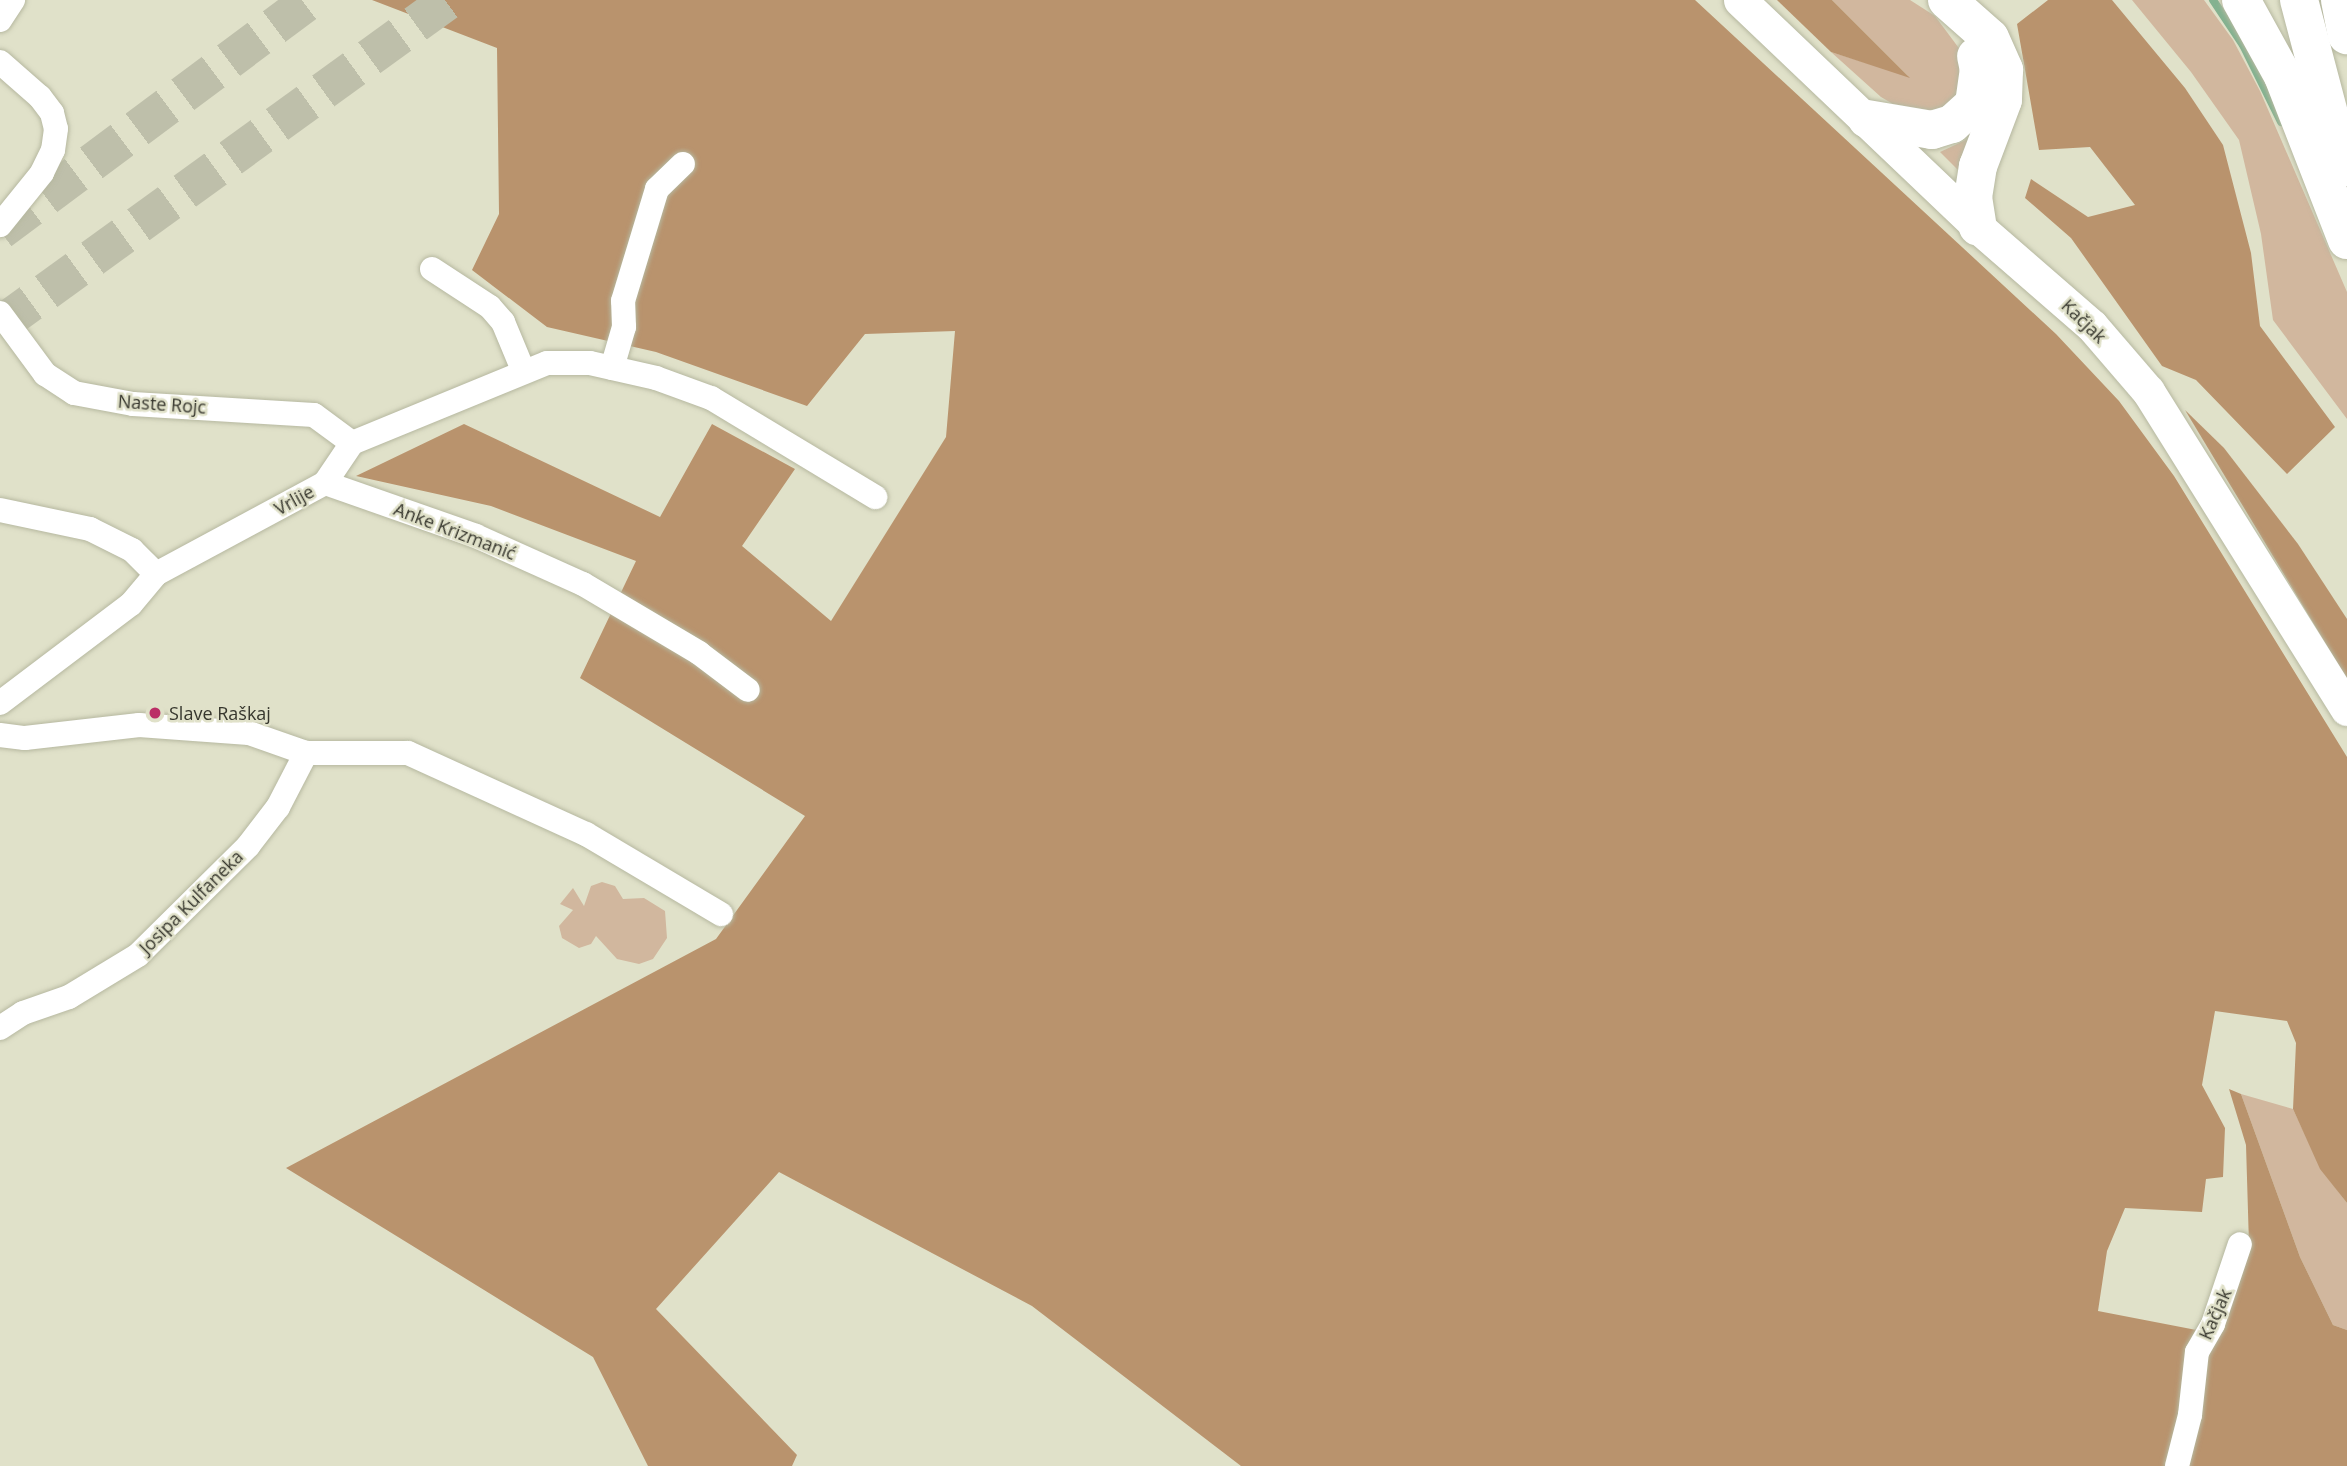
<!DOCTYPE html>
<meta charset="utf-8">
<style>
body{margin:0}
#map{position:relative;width:2347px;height:1466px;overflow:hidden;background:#e0e1c9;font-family:"Open Sans",sans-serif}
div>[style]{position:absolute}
.green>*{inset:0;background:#d1b79e}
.forest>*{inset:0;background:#b9936d}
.stream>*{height:8px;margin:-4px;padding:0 4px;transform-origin:4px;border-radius:4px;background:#84b290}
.trunk-tunnel>*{height:38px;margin-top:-19px;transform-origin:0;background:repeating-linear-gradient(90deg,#bebfaa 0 38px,transparent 0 57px)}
.roads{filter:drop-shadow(0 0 2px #b6b8a0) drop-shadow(0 0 2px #b6b8a0)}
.minor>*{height:24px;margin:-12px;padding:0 12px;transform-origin:12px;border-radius:12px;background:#fff}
.secondary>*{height:33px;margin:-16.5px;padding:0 16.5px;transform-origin:16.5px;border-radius:16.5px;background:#fff}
.trunk>*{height:38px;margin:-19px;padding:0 19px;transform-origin:19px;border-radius:19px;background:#fff}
.dots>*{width:19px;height:19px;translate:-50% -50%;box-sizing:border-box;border:4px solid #e0e1c9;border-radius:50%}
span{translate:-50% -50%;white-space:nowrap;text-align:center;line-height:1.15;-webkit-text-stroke:5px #e0e1c9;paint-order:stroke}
.street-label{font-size:18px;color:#37372e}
.poi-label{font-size:18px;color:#37372e}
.left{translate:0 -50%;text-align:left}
</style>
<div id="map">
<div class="green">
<i style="clip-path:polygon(1832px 0,1910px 0,1935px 16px,1961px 51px,1962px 82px,1955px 97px,1945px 108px,1929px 110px,1893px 104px,1881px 97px,1831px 52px,1908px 76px)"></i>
<i style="clip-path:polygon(2132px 0,2204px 0,2233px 40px,2260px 91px,2347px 292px,2347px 419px,2273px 320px,2261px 234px,2239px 140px,2191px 72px)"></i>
<i style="clip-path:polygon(1972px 137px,1958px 170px,1940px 152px)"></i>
<i style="clip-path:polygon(602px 882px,615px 886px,623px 899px,644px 898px,665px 911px,667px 938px,653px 959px,639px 964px,617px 959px,596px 936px,591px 944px,579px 948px,562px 938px,559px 926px,573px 910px,560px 904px,573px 888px,584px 906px,591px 886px)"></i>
<i style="clip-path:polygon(2241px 1094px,2293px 1109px,2321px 1169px,2347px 1203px,2347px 1330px,2333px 1325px,2300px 1257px)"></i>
</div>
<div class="forest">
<i style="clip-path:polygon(372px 0,1695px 0,2056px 334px,2119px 401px,2174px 476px,2347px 757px,2347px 1203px,2320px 1169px,2293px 1109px,2296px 1043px,2287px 1021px,2215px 1011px,2202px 1085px,2225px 1128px,2223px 1177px,2206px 1179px,2202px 1212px,2125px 1208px,2107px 1251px,2098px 1311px,2217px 1334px,2249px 1245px,2246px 1145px,2229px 1089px,2241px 1094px,2300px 1257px,2333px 1325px,2347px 1330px,2347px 1466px,1241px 1466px,1032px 1306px,779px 1172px,656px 1309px,797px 1455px,792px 1466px,648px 1466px,593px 1357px,286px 1168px,716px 939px,805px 816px,580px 678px,636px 561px,491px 506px,356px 476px,464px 424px,660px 517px,712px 424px,795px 469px,742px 546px,831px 621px,946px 437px,955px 331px,865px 334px,807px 406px,656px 352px,547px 327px,472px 270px,499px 214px,497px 48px)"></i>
<i style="clip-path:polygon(1777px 0,1832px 0,1910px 78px,1831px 52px)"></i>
<i style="clip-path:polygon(2048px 0,2112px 0,2185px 88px,2223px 145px,2251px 253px,2260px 326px,2335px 427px,2287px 474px,2196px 380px,2162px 366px,2071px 238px,2025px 198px,2031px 179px,2088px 217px,2135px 205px,2090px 147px,2039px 150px,2017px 24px)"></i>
<i style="clip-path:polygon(2185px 410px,2224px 448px,2298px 544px,2347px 619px,2347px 679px)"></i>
</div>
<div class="stream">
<i style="left:2213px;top:0;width:54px;rotate:56.3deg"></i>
<i style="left:2243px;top:45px;width:86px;rotate:63.7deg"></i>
</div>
<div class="trunk-tunnel">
<i style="left:0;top:231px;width:387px;rotate:-36.7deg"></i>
<i style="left:0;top:325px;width:554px;rotate:-35.9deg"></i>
</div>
<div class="roads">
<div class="minor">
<i style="left:0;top:20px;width:24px;rotate:-57deg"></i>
<i style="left:0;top:62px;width:53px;rotate:41.2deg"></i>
<i style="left:40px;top:97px;width:20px;rotate:53deg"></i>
<i style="left:52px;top:113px;width:16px;rotate:76deg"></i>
<i style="left:56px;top:129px;width:21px;rotate:98deg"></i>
<i style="left:53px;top:150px;width:25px;rotate:116deg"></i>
<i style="left:42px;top:173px;width:67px;rotate:128.9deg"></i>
<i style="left:432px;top:269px;width:69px;rotate:33.2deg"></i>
<i style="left:490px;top:307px;width:20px;rotate:49deg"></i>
<i style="left:503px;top:322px;width:52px;rotate:67.4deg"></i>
<i style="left:0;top:313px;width:76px;rotate:53.6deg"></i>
<i style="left:45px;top:374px;width:35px;rotate:33deg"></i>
<i style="left:74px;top:393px;width:60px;rotate:10.6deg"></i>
<i style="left:133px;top:404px;width:181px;rotate:3.5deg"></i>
<i style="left:314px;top:415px;width:47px;rotate:36.4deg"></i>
<i style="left:612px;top:368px;width:43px;rotate:-73.7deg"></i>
<i style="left:624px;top:327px;width:26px;rotate:-92deg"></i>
<i style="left:623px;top:301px;width:117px;rotate:-73.1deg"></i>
<i style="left:657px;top:189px;width:36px;rotate:-44deg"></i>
<i style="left:325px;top:483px;width:160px;rotate:19.3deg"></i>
<i style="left:476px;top:536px;width:117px;rotate:24.2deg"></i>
<i style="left:583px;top:584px;width:135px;rotate:30.7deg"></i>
<i style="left:699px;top:653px;width:61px;rotate:37.1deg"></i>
<i style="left:0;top:510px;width:92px;rotate:11.9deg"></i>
<i style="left:90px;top:529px;width:47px;rotate:26.6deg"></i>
<i style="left:132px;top:550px;width:34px;rotate:45deg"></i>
<i style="left:0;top:703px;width:164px;rotate:-37.1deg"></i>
<i style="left:131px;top:604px;width:39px;rotate:-50deg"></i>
<i style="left:156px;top:574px;width:192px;rotate:-28.3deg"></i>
<i style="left:325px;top:483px;width:48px;rotate:-56deg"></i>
<i style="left:352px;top:443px;width:211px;rotate:-22.3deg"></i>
<i style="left:547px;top:363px;width:43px"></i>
<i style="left:590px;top:363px;width:68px;rotate:12.8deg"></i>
<i style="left:656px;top:378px;width:59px;rotate:20deg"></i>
<i style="left:711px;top:398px;width:192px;rotate:31.1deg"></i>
<i style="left:0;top:735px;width:25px;rotate:7deg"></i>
<i style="left:25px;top:738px;width:115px;rotate:-6.5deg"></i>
<i style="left:139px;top:725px;width:110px;rotate:4.2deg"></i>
<i style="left:249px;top:733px;width:60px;rotate:19.3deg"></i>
<i style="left:306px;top:753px;width:102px"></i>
<i style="left:408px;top:753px;width:196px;rotate:24.5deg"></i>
<i style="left:586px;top:834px;width:157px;rotate:30.7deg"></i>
<i style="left:0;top:1028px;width:27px;rotate:-33deg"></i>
<i style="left:23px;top:1013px;width:49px;rotate:-19.2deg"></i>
<i style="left:69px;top:997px;width:81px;rotate:-31.3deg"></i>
<i style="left:138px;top:955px;width:155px;rotate:-44.7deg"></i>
<i style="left:248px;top:846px;width:49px;rotate:-52.4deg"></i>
<i style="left:278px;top:807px;width:61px;rotate:-62.6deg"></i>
<i style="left:2177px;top:1466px;width:53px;rotate:-75.7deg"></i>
<i style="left:2190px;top:1415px;width:63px;rotate:-83.7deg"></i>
<i style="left:2197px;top:1352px;width:32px;rotate:-60deg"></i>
<i style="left:2213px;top:1324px;width:84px;rotate:-71.4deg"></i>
</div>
<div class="secondary">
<i style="left:1740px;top:0;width:329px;rotate:43.6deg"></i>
<i style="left:1978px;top:227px;width:151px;rotate:41deg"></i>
<i style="left:2092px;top:326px;width:86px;rotate:49.3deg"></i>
<i style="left:2148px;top:391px;width:375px;rotate:58deg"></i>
</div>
<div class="trunk">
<i style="left:1947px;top:0;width:57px;rotate:41.5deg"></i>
<i style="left:1990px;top:38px;width:35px;rotate:66deg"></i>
<i style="left:2004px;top:70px;width:30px;rotate:92deg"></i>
<i style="left:2003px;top:100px;width:71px;rotate:110.7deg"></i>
<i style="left:1978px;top:166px;width:31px;rotate:99deg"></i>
<i style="left:1973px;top:197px;width:30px;rotate:81deg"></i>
<i style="left:2241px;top:0;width:87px;rotate:61.1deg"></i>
<i style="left:2283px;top:76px;width:176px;rotate:68.7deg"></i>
<i style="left:2299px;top:0;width:173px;rotate:75.2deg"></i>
<i style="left:2340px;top:0;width:36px;rotate:79deg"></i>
<i style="left:1867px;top:119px;width:66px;rotate:9.6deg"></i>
<i style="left:1932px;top:130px;width:21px;rotate:-17deg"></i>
<i style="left:1952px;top:124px;width:30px;rotate:-42deg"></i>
<i style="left:1974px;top:104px;width:34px;rotate:-82deg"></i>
<i style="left:1979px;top:70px;width:14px;rotate:-102deg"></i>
</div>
</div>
<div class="dots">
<i style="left:155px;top:713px;background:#bb2f66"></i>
</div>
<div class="street-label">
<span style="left:2084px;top:321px;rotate:44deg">Kačjak</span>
<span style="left:162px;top:404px;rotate:4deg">Naste Rojc</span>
<span style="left:294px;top:500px;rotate:-29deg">Vrlije</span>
<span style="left:455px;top:531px;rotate:21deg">Anke Krizmanić</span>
<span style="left:191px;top:902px;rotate:-45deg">Josipa Kulfaneka</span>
<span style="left:2215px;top:1314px;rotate:-66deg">Kačjak</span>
</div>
<div class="poi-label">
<span class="left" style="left:169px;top:713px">Slave Raškaj</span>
</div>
</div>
